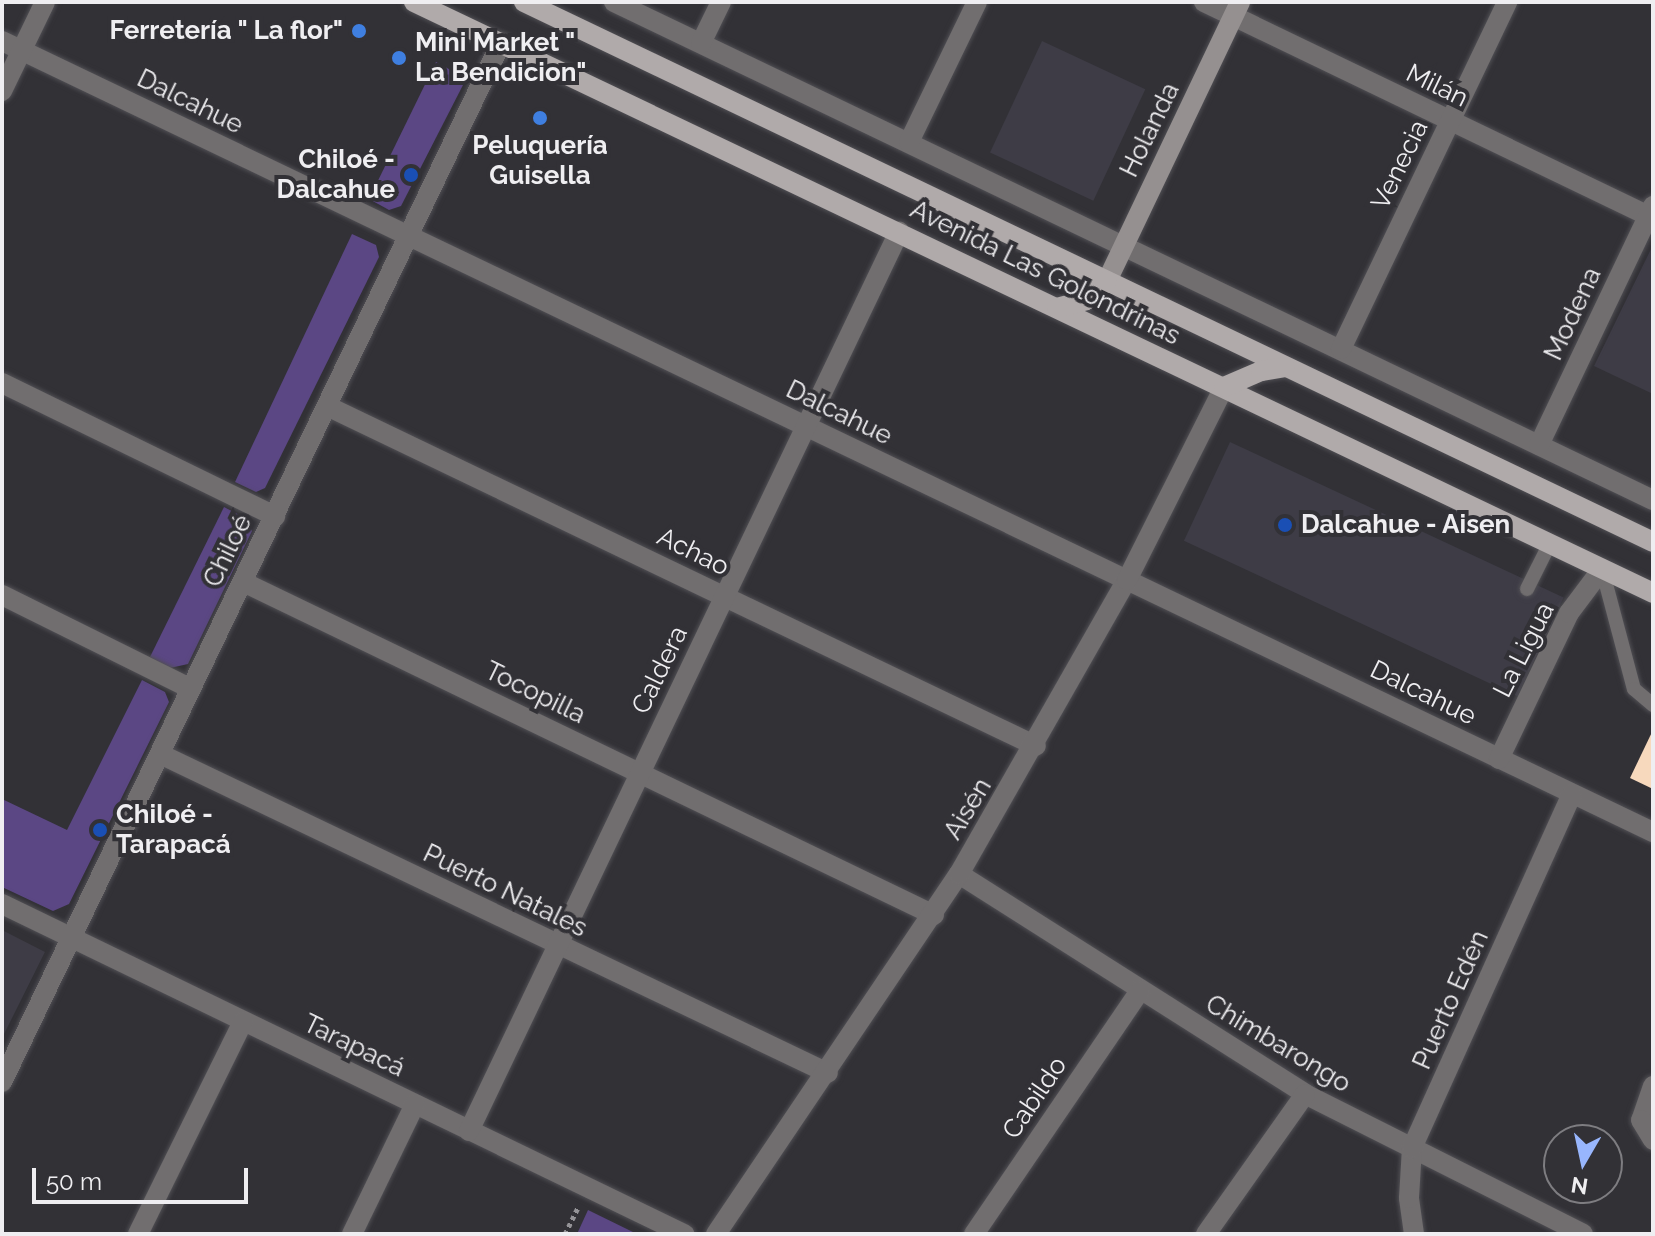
<!DOCTYPE html>
<meta charset="utf-8">
<style>
body{margin:0}
#map{position:relative;width:1655px;height:1236px;overflow:hidden;background:#323136;font-family:Raleway,sans-serif}
div>[style]{position:absolute}
.built>*{inset:0;background:#3e3c46;transform-origin:0 0}
.green>*{inset:0;background:#5b4784}
.building>*{inset:0;background:#f7d9bd}
.path>*{height:5px;margin-top:-2.5px;transform-origin:0;background:repeating-linear-gradient(90deg,#949397 0 4px,transparent 0 8px)}
.roads{filter:drop-shadow(0 0 2px #504f54) drop-shadow(0 0 2px #504f54)}
.lane>*{height:14px;margin:-7px;padding:0 7px;transform-origin:7px;border-radius:7px;background:#716e6f}
.street>*{height:20px;margin:-10px;padding:0 10px;transform-origin:10px;border-radius:10px;background:#716e6f}
.secondary>*{height:20px;margin:-10px;padding:0 10px;transform-origin:10px;border-radius:10px;background:#959090}
.primary>*{height:20px;margin:-10px;padding:0 10px;transform-origin:10px;border-radius:10px;background:#b0aaaa}
.dots>*{width:22px;height:22px;translate:-50% -50%;box-sizing:border-box;border:4px solid #323136;border-radius:50%}
span{translate:-50% -50%;white-space:nowrap;text-align:center;line-height:1.15;-webkit-text-stroke:8px #323136;paint-order:stroke}
.poi-label{font-size:26px;color:#efeef1;font-weight:700}
.right{translate:-100% -50%;text-align:right}
.left{translate:0 -50%;text-align:left}
.street-label{font-size:26px;color:#efeef1}
.frame{position:absolute;inset:0;border:4px solid #efeef1;pointer-events:none}
.north{position:absolute;left:1543px;top:1124px;width:80px;height:80px;box-sizing:border-box;background:#323136;border:2px solid #7e7d81;border-radius:50%;rotate:189deg;font-size:22px;font-weight:700;line-height:32px;text-align:center;color:#efeef1}
.north::after{content:'';display:block;margin:auto;width:28px;height:36px;background:#98b6fd;clip-path:polygon(50% 0,100% 100%,50% 72%,0 100%)}
.scale{position:absolute;left:32px;top:1168px;width:216px;height:36px;box-sizing:border-box;border:4px solid #efeef1;border-top:0;padding-left:10px;font-size:24px;line-height:28px;white-space:nowrap;color:#efeef1;-webkit-text-stroke:6px #323136;paint-order:stroke}
</style>
<div id="map">
<div class="built">
<i style="left:1042px;top:41px;width:114px;height:123px;rotate:25deg"></i>
<i style="clip-path:polygon(1653px 245px,1653px 394px,1594px 366px)"></i>
<i style="left:1230px;top:442px;width:368px;height:109px;rotate:25deg"></i>
<i style="clip-path:polygon(2px 930px,45px 952px,2px 1038px)"></i>
</div>
<div class="green">
<i style="clip-path:polygon(436px 62px,458px 74px,463px 85px,401px 206px,389px 210px,369px 199px)"></i>
<i style="clip-path:polygon(352px 234px,376px 245px,379px 257px,265px 488px,256px 492px,235px 482px)"></i>
<i style="clip-path:polygon(224px 507px,249px 520px,252px 531px,188px 664px,170px 668px,150px 657px)"></i>
<i style="clip-path:polygon(142px 680px,165px 692px,169px 702px,69px 904px,53px 911px,2px 887px,2px 799px,67px 830px)"></i>
<i style="clip-path:polygon(588px 1210px,637px 1234px,577px 1234px)"></i>
</div>
<div class="building">
<i style="clip-path:polygon(1653px 730px,1653px 789px,1630px 778px)"></i>
</div>
<div class="path">
<i style="left:565px;top:1234px;width:30px;rotate:-64deg"></i>
</div>
<div class="roads">
<div class="lane">
<i style="left:1602px;top:569px;width:124px;rotate:75.1deg"></i>
<i style="left:1634px;top:689px;width:25px;rotate:40deg"></i>
<i style="left:1527px;top:589px;width:51px;rotate:-63.4deg"></i>
</div>
<div class="street">
<i style="left:614px;top:2px;width:1152px;rotate:25.61deg"></i>
<i style="left:1204px;top:2px;width:493px;rotate:25.7deg"></i>
<i style="left:2px;top:41px;width:1831px;rotate:25.6deg"></i>
<i style="left:701px;top:43px;width:46px;rotate:-64deg"></i>
<i style="left:2px;top:91px;width:99px;rotate:-64.2deg"></i>
<i style="left:909px;top:142px;width:156px;rotate:-64.1deg"></i>
<i style="left:1341px;top:349px;width:385px;rotate:-64.4deg"></i>
<i style="left:2px;top:383px;width:304px;rotate:26deg"></i>
<i style="left:327px;top:406px;width:786px;rotate:25.62deg"></i>
<i style="left:1539px;top:445px;width:265px;rotate:-64.5deg"></i>
<i style="left:243px;top:582px;width:767px;rotate:25.73deg"></i>
<i style="left:2px;top:595px;width:211px;rotate:26.4deg"></i>
<i style="left:160px;top:754px;width:740px;rotate:25.53deg"></i>
<i style="left:1499px;top:759px;width:162px;rotate:-64.4deg"></i>
<i style="left:1569px;top:613px;width:55px;rotate:-53.1deg"></i>
<i style="left:959px;top:874px;width:410px;rotate:32.4deg"></i>
<i style="left:1305px;top:1094px;width:311px;rotate:26.7deg"></i>
<i style="left:2px;top:904px;width:758px;rotate:25.82deg"></i>
<i style="left:2px;top:1082px;width:1153px;rotate:-64.35deg"></i>
<i style="left:1653px;top:1086px;width:36px;rotate:109deg"></i>
<i style="left:1641px;top:1120px;width:23px;rotate:59deg"></i>
<i style="left:469px;top:1131px;width:997px;rotate:-64.44deg"></i>
<i style="left:138px;top:1234px;width:237px;rotate:-63.7deg"></i>
<i style="left:352px;top:1234px;width:144px;rotate:-64.1deg"></i>
<i style="left:716px;top:1234px;width:434px;rotate:-56deg"></i>
<i style="left:959px;top:874px;width:339px;rotate:-60.3deg"></i>
<i style="left:1127px;top:580px;width:216px;rotate:-63.3deg"></i>
<i style="left:974px;top:1234px;width:294px;rotate:-55.7deg"></i>
<i style="left:1206px;top:1234px;width:171px;rotate:-54.7deg"></i>
<i style="left:1414px;top:1234px;width:36px;rotate:-98deg"></i>
<i style="left:1409px;top:1198px;width:50px;rotate:-86.6deg"></i>
<i style="left:1412px;top:1148px;width:388px;rotate:-65.7deg"></i>
</div>
<div class="secondary">
<i style="left:1107px;top:281px;width:309px;rotate:-64.5deg"></i>
</div>
<div class="primary">
<i style="left:414px;top:2px;width:1373px;rotate:25.5deg"></i>
<i style="left:524px;top:2px;width:1251px;rotate:25.56deg"></i>
<i style="left:1057px;top:308px;width:30px;rotate:-15deg"></i>
<i style="left:1086px;top:300px;width:28px;rotate:-42deg"></i>
<i style="left:1224px;top:387px;width:40px;rotate:-23.4deg"></i>
<i style="left:1261px;top:371px;width:24px;rotate:-9deg"></i>
</div>
</div>
<div class="dots">
<i style="left:359px;top:31px;background:#3f7fe0"></i>
<i style="left:399px;top:58px;background:#3f7fe0"></i>
<i style="left:540px;top:118px;background:#3f7fe0"></i>
<i style="left:411px;top:175px;background:#1a4fb4"></i>
<i style="left:1285px;top:525px;background:#1a4fb4"></i>
<i style="left:100px;top:830px;background:#1a4fb4"></i>
</div>
<div class="poi-label">
<span class="right" style="left:343px;top:31px">Ferretería " La flor"</span>
<span class="left" style="left:415px;top:58px">Mini Market "<br>La Bendicion"</span>
<span style="left:540px;top:161px">Peluquería<br>Guisella</span>
<span class="right" style="left:395px;top:175px">Chiloé -<br>Dalcahue</span>
<span class="left" style="left:1301px;top:525px">Dalcahue - Aisen</span>
<span class="left" style="left:116px;top:830px">Chiloé -<br>Tarapacá</span>
</div>
<div class="street-label">
<span style="left:1437px;top:86px;rotate:26deg">Milán</span>
<span style="left:190px;top:102px;rotate:26deg">Dalcahue</span>
<span style="left:1150px;top:130px;rotate:-64deg">Holanda</span>
<span style="left:1400px;top:165px;rotate:-64deg">Venecia</span>
<span style="left:1045px;top:273px;rotate:26deg">Avenida Las Golondrinas</span>
<span style="left:1573px;top:314px;rotate:-65deg">Modena</span>
<span style="left:839px;top:413px;rotate:26deg">Dalcahue</span>
<span style="left:228px;top:551px;rotate:-64deg">Chiloé</span>
<span style="left:693px;top:552px;rotate:26deg">Achao</span>
<span style="left:1524px;top:650px;rotate:-63deg">La Ligua</span>
<span style="left:660px;top:670px;rotate:-64deg">Caldera</span>
<span style="left:535px;top:693px;rotate:26deg">Tocopilla</span>
<span style="left:1423px;top:693px;rotate:26deg">Dalcahue</span>
<span style="left:968px;top:809px;rotate:-59deg">Aisén</span>
<span style="left:505px;top:891px;rotate:26deg">Puerto Natales</span>
<span style="left:1451px;top:1000px;rotate:-66deg">Puerto Edén</span>
<span style="left:1278px;top:1044px;rotate:31deg">Chimbarongo</span>
<span style="left:354px;top:1046px;rotate:26deg">Tarapacá</span>
<span style="left:1035px;top:1098px;rotate:-56deg">Cabildo</span>
</div>
<div class="frame"></div>
<div class="north">N</div>
<div class="scale">50 m</div>
</div>
